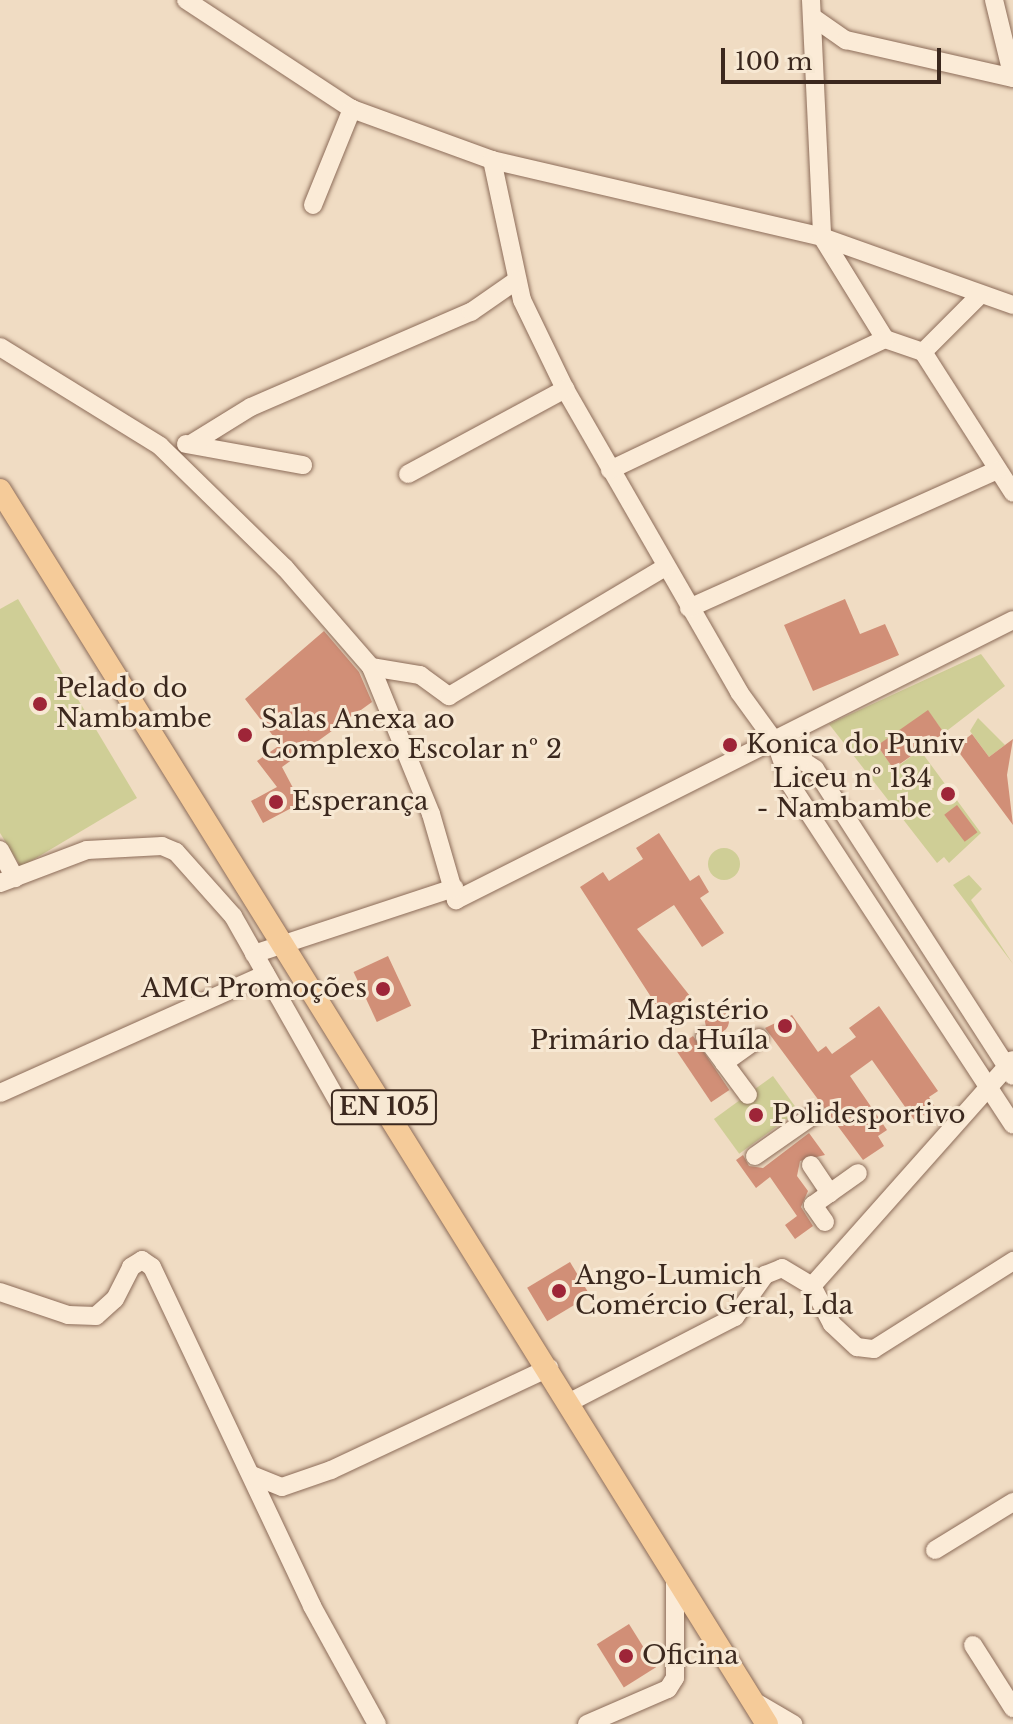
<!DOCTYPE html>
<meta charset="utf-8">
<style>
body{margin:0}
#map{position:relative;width:1013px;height:1724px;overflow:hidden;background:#f0dcc3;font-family:"Libre Baskerville",serif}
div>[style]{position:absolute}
.green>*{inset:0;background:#cfce96;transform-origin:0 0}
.round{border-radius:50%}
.building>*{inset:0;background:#d18f77;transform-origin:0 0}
.roads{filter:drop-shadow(0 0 2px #8c6c59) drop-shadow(0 0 2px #8c6c59)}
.minor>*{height:18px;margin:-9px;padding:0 9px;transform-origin:9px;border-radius:9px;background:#fbebd7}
.major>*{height:22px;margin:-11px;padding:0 11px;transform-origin:11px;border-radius:11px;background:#f5cb99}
.dots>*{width:22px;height:22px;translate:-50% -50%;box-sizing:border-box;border:4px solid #f7e8d3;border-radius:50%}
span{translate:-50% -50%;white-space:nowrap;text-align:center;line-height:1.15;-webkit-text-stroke:6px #f7e8d3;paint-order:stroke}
.shield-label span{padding:2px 6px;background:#f7e8d3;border:2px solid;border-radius:6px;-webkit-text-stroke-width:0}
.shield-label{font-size:24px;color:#3b281e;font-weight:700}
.poi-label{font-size:26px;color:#3b281e}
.left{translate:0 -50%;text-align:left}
.right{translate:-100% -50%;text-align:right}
.scale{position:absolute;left:721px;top:48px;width:220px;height:36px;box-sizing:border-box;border:4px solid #3b281e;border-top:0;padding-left:10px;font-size:24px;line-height:28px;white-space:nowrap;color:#3b281e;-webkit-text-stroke:6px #f7e8d3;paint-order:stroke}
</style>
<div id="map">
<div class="green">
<i style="clip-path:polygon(18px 599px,137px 798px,21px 867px,0 833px,0 609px)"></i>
<i style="clip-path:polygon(981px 654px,1005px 686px,944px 733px,928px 711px,878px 747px,894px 769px,920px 750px,981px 833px,949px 863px,944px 857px,937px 863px,829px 724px)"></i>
<i style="clip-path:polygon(978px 718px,1005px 745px,989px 757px,970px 731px)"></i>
<i class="round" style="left:708px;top:848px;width:32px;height:32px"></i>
<i style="clip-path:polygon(969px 875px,982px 889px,971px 900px,1013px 964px,953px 885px)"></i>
<i style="left:773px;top:1076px;width:43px;height:73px;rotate:54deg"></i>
</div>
<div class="building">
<i style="clip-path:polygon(845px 599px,860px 634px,885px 624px,899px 655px,813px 691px,784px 625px)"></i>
<i style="clip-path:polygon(324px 631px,359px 672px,372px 702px,282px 767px,301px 803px,263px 823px,251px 801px,277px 787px,257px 761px,280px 745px,245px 699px)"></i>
<i style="left:928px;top:710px;width:28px;height:62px;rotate:55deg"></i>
<i style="clip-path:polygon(972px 734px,989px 757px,1013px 739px,1007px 775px,1013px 825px,955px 747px)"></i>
<i style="left:957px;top:805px;width:34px;height:16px;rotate:53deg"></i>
<i style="clip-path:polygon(659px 833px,690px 881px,699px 875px,709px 892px,700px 898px,724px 933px,702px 947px,674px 905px,637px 929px,690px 996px,662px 1014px,580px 887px,603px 872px,609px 881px,643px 859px,636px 848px)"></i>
<i style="left:388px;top:956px;width:55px;height:38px;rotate:65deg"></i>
<i style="clip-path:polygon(879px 1006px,938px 1091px,929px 1097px,935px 1107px,915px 1121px,872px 1060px,850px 1076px,887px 1130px,878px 1136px,884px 1146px,863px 1160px,765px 1028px,792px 1015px,818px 1052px,826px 1046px,832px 1054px,856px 1037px,849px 1028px)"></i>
<i class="round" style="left:705px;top:1009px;width:24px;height:24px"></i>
<i style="left:693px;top:1036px;width:65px;height:22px;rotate:56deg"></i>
<i style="clip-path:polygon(809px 1133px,825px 1155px,800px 1161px,797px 1176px,808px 1191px,801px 1207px,813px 1226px,795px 1239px,785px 1225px,797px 1216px,770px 1177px,756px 1188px,736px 1160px,743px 1155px,749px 1166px,763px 1168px)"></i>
<i style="left:570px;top:1262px;width:39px;height:50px;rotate:59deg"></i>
<i style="left:629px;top:1624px;width:51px;height:38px;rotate:58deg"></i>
</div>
<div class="roads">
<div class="minor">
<i style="left:186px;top:0;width:199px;rotate:33.3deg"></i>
<i style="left:352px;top:109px;width:149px;rotate:20deg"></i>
<i style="left:492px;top:160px;width:339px;rotate:13.1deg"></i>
<i style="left:822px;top:237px;width:203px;rotate:19.6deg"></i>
<i style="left:811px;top:0;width:237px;rotate:87.3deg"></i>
<i style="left:822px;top:237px;width:120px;rotate:58.3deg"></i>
<i style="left:885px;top:339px;width:40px;rotate:18.9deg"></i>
<i style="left:923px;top:352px;width:79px;rotate:-45deg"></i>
<i style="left:994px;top:0;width:80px;rotate:76.3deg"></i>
<i style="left:814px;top:18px;width:39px;rotate:35deg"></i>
<i style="left:846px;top:40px;width:171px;rotate:12.8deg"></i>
<i style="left:492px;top:160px;width:143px;rotate:77.9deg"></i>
<i style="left:522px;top:300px;width:99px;rotate:64.2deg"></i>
<i style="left:565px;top:389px;width:349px;rotate:60.1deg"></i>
<i style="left:739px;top:692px;width:63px;rotate:54deg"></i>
<i style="left:776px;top:743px;width:43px;rotate:71.1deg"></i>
<i style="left:790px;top:784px;width:407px;rotate:56.8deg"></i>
<i style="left:313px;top:205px;width:104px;rotate:-67.9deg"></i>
<i style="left:0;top:347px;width:188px;rotate:31.7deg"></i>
<i style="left:160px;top:446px;width:175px;rotate:44.3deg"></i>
<i style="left:285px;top:568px;width:131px;rotate:49deg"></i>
<i style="left:371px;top:667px;width:159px;rotate:67.8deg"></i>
<i style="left:431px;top:814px;width:90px;rotate:73.8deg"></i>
<i style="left:456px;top:900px;width:623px;rotate:-26.69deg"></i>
<i style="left:923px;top:352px;width:167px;rotate:57.4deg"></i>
<i style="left:186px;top:444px;width:119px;rotate:10.2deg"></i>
<i style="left:191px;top:444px;width:70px;rotate:-31.7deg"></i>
<i style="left:251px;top:407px;width:240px;rotate:-23.4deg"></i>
<i style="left:471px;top:312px;width:56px;rotate:-34.8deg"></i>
<i style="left:610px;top:470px;width:305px;rotate:-25.5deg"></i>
<i style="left:408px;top:474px;width:179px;rotate:-28.4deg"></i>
<i style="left:689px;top:608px;width:338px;rotate:-24.1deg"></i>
<i style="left:371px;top:667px;width:50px;rotate:9.3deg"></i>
<i style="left:420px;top:675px;width:36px;rotate:36deg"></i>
<i style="left:449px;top:696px;width:252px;rotate:-30.8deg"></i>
<i style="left:776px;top:743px;width:47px;rotate:33.7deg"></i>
<i style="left:815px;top:769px;width:365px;rotate:57.2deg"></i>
<i style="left:0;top:850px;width:32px;rotate:62deg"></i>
<i style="left:0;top:883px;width:93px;rotate:-20.8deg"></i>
<i style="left:87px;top:850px;width:75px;rotate:-3.1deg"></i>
<i style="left:162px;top:846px;width:15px;rotate:23deg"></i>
<i style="left:176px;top:852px;width:86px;rotate:48.3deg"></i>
<i style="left:233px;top:916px;width:222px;rotate:60.5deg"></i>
<i style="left:254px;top:954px;width:211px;rotate:-18.3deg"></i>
<i style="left:705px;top:1037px;width:72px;rotate:53.4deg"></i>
<i style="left:724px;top:1063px;width:43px;rotate:-35.5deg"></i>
<i style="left:0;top:1093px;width:291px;rotate:-24.1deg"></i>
<i style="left:755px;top:1156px;width:73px;rotate:-35deg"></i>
<i style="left:811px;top:1165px;width:34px;rotate:56deg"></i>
<i style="left:825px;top:1222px;width:21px;rotate:-125deg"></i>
<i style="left:813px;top:1205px;width:55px;rotate:-35.4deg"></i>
<i style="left:812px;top:1286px;width:302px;rotate:-48.4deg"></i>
<i style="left:0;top:1292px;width:72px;rotate:18.7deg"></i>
<i style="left:68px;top:1315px;width:28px;rotate:2deg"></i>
<i style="left:96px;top:1316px;width:25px;rotate:-42deg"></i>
<i style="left:115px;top:1299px;width:36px;rotate:-63deg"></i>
<i style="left:131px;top:1267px;width:13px;rotate:-32deg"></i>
<i style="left:142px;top:1260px;width:12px;rotate:35deg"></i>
<i style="left:152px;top:1267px;width:375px;rotate:64.7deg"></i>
<i style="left:312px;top:1606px;width:135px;rotate:61.2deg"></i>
<i style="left:570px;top:1402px;width:186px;rotate:-27.3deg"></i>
<i style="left:735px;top:1317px;width:52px;rotate:-54.5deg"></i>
<i style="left:765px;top:1275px;width:18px;rotate:-22deg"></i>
<i style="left:782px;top:1268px;width:35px;rotate:31deg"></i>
<i style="left:812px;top:1286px;width:43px;rotate:62.2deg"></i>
<i style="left:832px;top:1324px;width:34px;rotate:43deg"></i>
<i style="left:857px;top:1347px;width:17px;rotate:7deg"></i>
<i style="left:874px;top:1349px;width:165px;rotate:-32.3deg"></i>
<i style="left:252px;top:1475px;width:32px;rotate:22deg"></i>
<i style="left:282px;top:1487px;width:52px;rotate:-19.1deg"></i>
<i style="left:331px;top:1470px;width:241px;rotate:-25.1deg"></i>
<i style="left:935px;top:1550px;width:92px;rotate:-31.6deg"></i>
<i style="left:973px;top:1645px;width:75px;rotate:57.6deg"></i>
<i style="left:752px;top:1700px;width:48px;rotate:30.3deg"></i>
<i style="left:587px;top:1724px;width:88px;rotate:-23.4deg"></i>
<i style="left:668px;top:1689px;width:13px;rotate:-58deg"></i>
<i style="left:675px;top:1678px;width:104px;rotate:-90deg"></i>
</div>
<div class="major">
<i style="left:0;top:490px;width:1453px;rotate:58.14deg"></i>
</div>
</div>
<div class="dots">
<i style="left:40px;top:704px;background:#9e2538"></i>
<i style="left:245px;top:735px;background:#9e2538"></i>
<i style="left:730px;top:745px;background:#9e2538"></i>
<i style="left:948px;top:794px;background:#9e2538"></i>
<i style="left:276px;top:802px;background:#9e2538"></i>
<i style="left:383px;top:989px;background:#9e2538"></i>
<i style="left:785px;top:1026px;background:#9e2538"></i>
<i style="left:756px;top:1115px;background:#9e2538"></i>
<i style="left:559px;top:1291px;background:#9e2538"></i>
<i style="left:626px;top:1656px;background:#9e2538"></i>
</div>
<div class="shield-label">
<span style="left:384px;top:1107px">EN 105</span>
</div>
<div class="poi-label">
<span class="left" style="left:56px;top:704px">Pelado do<br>Nambambe</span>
<span class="left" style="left:261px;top:735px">Salas Anexa ao<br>Complexo Escolar nº 2</span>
<span class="left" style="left:746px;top:745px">Konica do Puniv</span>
<span class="right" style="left:932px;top:794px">Liceu nº 134<br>- Nambambe</span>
<span class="left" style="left:292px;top:802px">Esperança</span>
<span class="right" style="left:367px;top:989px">AMC Promoções</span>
<span class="right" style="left:769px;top:1026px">Magistério<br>Primário da Huíla</span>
<span class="left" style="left:772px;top:1115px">Polidesportivo</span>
<span class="left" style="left:575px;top:1291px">Ango-Lumich<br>Comércio Geral, Lda</span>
<span class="left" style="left:642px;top:1656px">Oficina</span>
</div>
<div class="scale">100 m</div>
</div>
